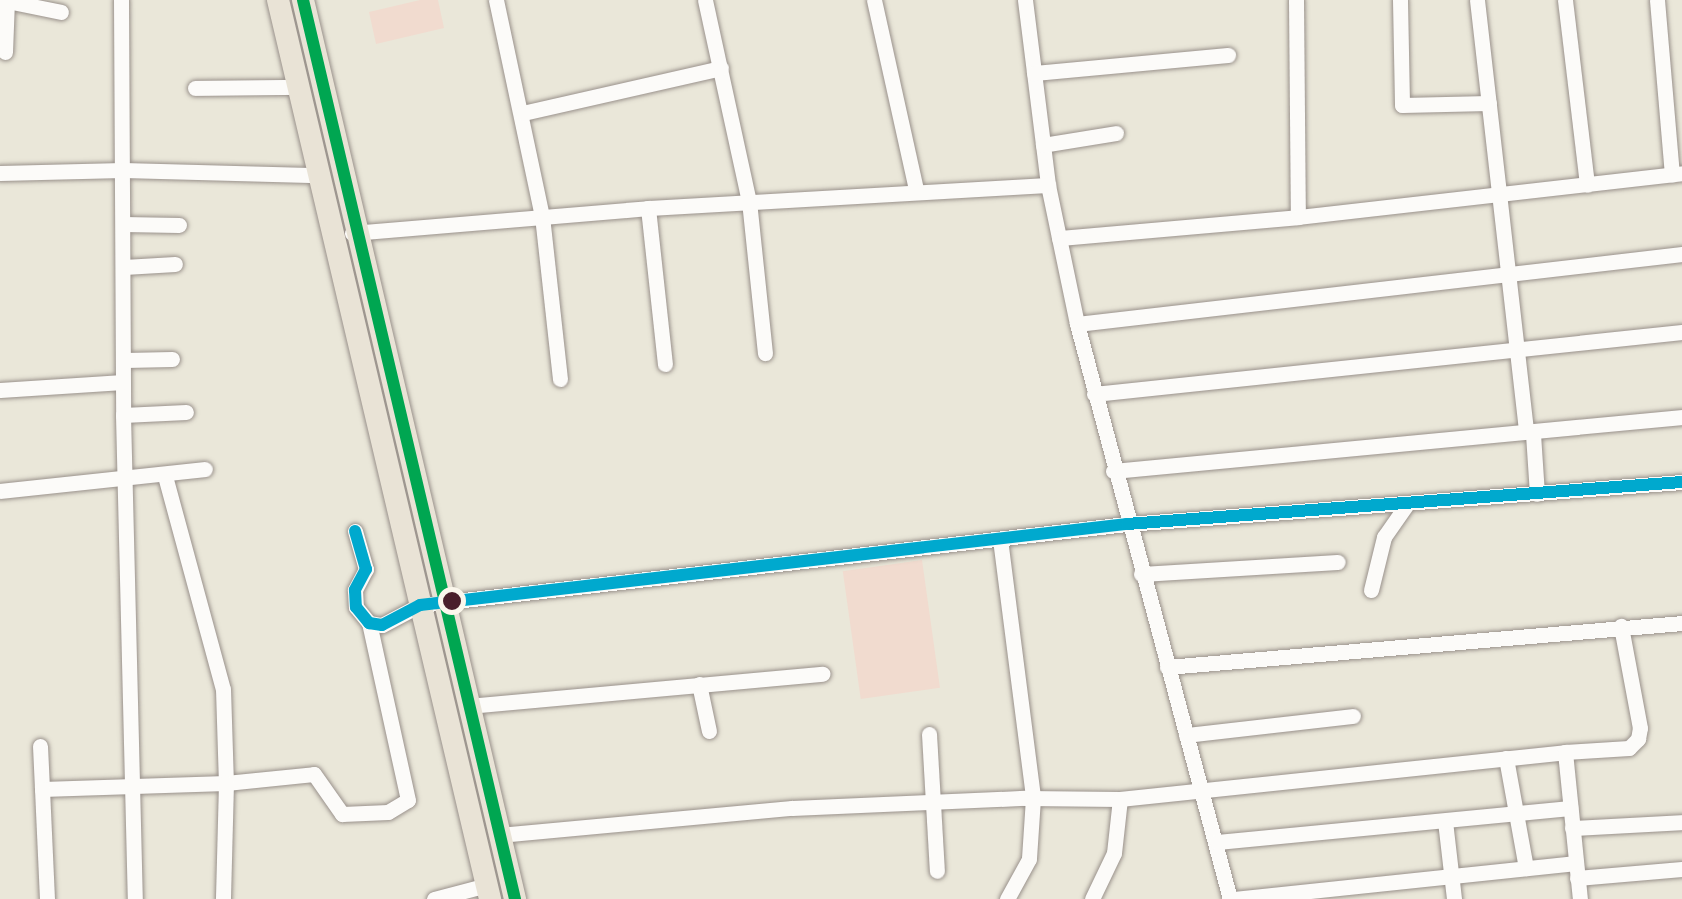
<!DOCTYPE html>
<style>
body{margin:0}
#map{position:relative;width:1682px;height:899px;overflow:hidden;background:#eae7d9;font-family:"Indie Flower",sans-serif}
div>[style]{position:absolute}
.built>*{inset:0;background:#f1dbcf;transform-origin:0 0}
.roads{filter:drop-shadow(0 0 2px #99918b) drop-shadow(0 0 2px #99918b)}
.minor>*{height:15px;margin:-7.5px;padding:0 7.5px;transform-origin:7.5px;border-radius:7.5px;background:#fcfbf9}
.primary>*{height:22px;margin:-11px;padding:0 11px;transform-origin:11px;border-radius:11px;background:#e9e3d6}
.bus-1>*{height:12px;margin:-6px;padding:0 6px;transform-origin:6px;border-radius:6px;background:#00a651}
.bus-2>*{height:12px;margin:-6px;padding:0 6px;transform-origin:6px;border-radius:6px;background:#00a9ce}
.dots>*{width:28px;height:28px;translate:-50% -50%;box-sizing:border-box;border:5px solid #fbf7ec;border-radius:50%}
span{translate:-50% -50%;white-space:nowrap;text-align:center;line-height:1.15;-webkit-text-stroke:8px #fbf7ec;paint-order:stroke}
</style>
<div id="map">
<div class="built">
<i style="clip-path:polygon(420px 0,438px 0,444px 28px,376px 44px,369px 12px)"></i>
<i style="left:922px;top:560px;width:129px;height:80px;rotate:82deg"></i>
</div>
<div class="roads">
<div class="minor">
<i style="left:121px;top:0;width:415px;rotate:89.7deg"></i>
<i style="left:123px;top:415px;width:484px;rotate:88.6deg"></i>
<i style="left:496px;top:0;width:221px;rotate:78deg"></i>
<i style="left:542px;top:216px;width:164px;rotate:83.7deg"></i>
<i style="left:705px;top:0;width:206px;rotate:77.7deg"></i>
<i style="left:749px;top:201px;width:153px;rotate:84deg"></i>
<i style="left:874px;top:0;width:195px;rotate:77.5deg"></i>
<i style="left:1025px;top:0;width:186px;rotate:82.9deg"></i>
<i style="left:1048px;top:185px;width:142px;rotate:78.2deg"></i>
<i style="left:1077px;top:324px;width:595px;rotate:75.1deg"></i>
<i style="left:1296px;top:0;width:217px;rotate:89.5deg"></i>
<i style="left:1400px;top:0;width:105px;rotate:88.9deg"></i>
<i style="left:1402px;top:105px;width:87px;rotate:-1.3deg"></i>
<i style="left:1477px;top:0;width:434px;rotate:83.5deg"></i>
<i style="left:1565px;top:0;width:186px;rotate:83.2deg"></i>
<i style="left:1657px;top:0;width:175px;rotate:85.1deg"></i>
<i style="left:7px;top:1px;width:55px;rotate:11.5deg"></i>
<i style="left:5px;top:52px;width:52px;rotate:-87.8deg"></i>
<i style="left:1034px;top:73px;width:195px;rotate:-5.3deg"></i>
<i style="left:195px;top:88px;width:104px;rotate:-0.6deg"></i>
<i style="left:523px;top:113px;width:203px;rotate:-12.8deg"></i>
<i style="left:1043px;top:145px;width:74px;rotate:-9.3deg"></i>
<i style="left:0;top:173px;width:123px;rotate:-1.4deg"></i>
<i style="left:123px;top:170px;width:196px;rotate:1.5deg"></i>
<i style="left:648px;top:208px;width:157px;rotate:83.8deg"></i>
<i style="left:123px;top:224px;width:56px;rotate:1deg"></i>
<i style="left:352px;top:233px;width:297px;rotate:-4.8deg"></i>
<i style="left:648px;top:208px;width:401px;rotate:-3.3deg"></i>
<i style="left:1059px;top:238px;width:240px;rotate:-5deg"></i>
<i style="left:1298px;top:217px;width:387px;rotate:-6.5deg"></i>
<i style="left:124px;top:267px;width:51px;rotate:-3.4deg"></i>
<i style="left:1077px;top:324px;width:609px;rotate:-6.6deg"></i>
<i style="left:125px;top:360px;width:47px;rotate:-1.2deg"></i>
<i style="left:0;top:390px;width:123px;rotate:-3.7deg"></i>
<i style="left:1094px;top:394px;width:591px;rotate:-6.02deg"></i>
<i style="left:123px;top:415px;width:63px;rotate:-2.7deg"></i>
<i style="left:1533px;top:434px;width:60px;rotate:86.2deg"></i>
<i style="left:1113px;top:471px;width:572px;rotate:-5.42deg"></i>
<i style="left:165px;top:476px;width:221px;rotate:74.8deg"></i>
<i style="left:223px;top:689px;width:94px;rotate:88.2deg"></i>
<i style="left:226px;top:783px;width:88px;rotate:-5.8deg"></i>
<i style="left:314px;top:774px;width:49px;rotate:55deg"></i>
<i style="left:342px;top:814px;width:46px;rotate:-2.5deg"></i>
<i style="left:388px;top:812px;width:23px;rotate:-31deg"></i>
<i style="left:408px;top:800px;width:181px;rotate:-102.4deg"></i>
<i style="left:0;top:491px;width:206px;rotate:-6.1deg"></i>
<i style="left:355px;top:531px;width:40px;rotate:74deg"></i>
<i style="left:366px;top:569px;width:24px;rotate:118deg"></i>
<i style="left:355px;top:590px;width:17px;rotate:87deg"></i>
<i style="left:356px;top:607px;width:21px;rotate:51deg"></i>
<i style="left:369px;top:623px;width:13px;rotate:9deg"></i>
<i style="left:382px;top:625px;width:43px;rotate:-27.8deg"></i>
<i style="left:420px;top:605px;width:712px;rotate:-6.54deg"></i>
<i style="left:1127px;top:524px;width:557px;rotate:-4.33deg"></i>
<i style="left:1000px;top:539px;width:261px;rotate:82.7deg"></i>
<i style="left:1033px;top:798px;width:61px;rotate:93.8deg"></i>
<i style="left:1029px;top:859px;width:46px;rotate:118.8deg"></i>
<i style="left:1141px;top:574px;width:197px;rotate:-3.5deg"></i>
<i style="left:1371px;top:590px;width:55px;rotate:-76.2deg"></i>
<i style="left:1384px;top:537px;width:39px;rotate:-55deg"></i>
<i style="left:1167px;top:667px;width:517px;rotate:-4.88deg"></i>
<i style="left:699px;top:684px;width:48px;rotate:78deg"></i>
<i style="left:468px;top:706px;width:356px;rotate:-5.2deg"></i>
<i style="left:929px;top:734px;width:137px;rotate:86.7deg"></i>
<i style="left:1186px;top:735px;width:168px;rotate:-6.5deg"></i>
<i style="left:40px;top:746px;width:43px;rotate:87.3deg"></i>
<i style="left:42px;top:789px;width:184px;rotate:-1.9deg"></i>
<i style="left:226px;top:783px;width:116px;rotate:91.5deg"></i>
<i style="left:1565px;top:752px;width:64px;rotate:-3.6deg"></i>
<i style="left:1629px;top:748px;width:13px;rotate:-45deg"></i>
<i style="left:1638px;top:739px;width:11px;rotate:-80deg"></i>
<i style="left:1640px;top:728px;width:104px;rotate:-100.6deg"></i>
<i style="left:1506px;top:758px;width:112px;rotate:79.7deg"></i>
<i style="left:42px;top:789px;width:110px;rotate:87.4deg"></i>
<i style="left:1445px;top:821px;width:79px;rotate:83.4deg"></i>
<i style="left:1572px;top:828px;width:110px;rotate:-3.1deg"></i>
<i style="left:499px;top:835px;width:294px;rotate:-5.3deg"></i>
<i style="left:792px;top:808px;width:233px;rotate:-2.5deg"></i>
<i style="left:1025px;top:798px;width:95px;rotate:0.6deg"></i>
<i style="left:1120px;top:799px;width:447px;rotate:-6deg"></i>
<i style="left:1565px;top:752px;width:148px;rotate:84.2deg"></i>
<i style="left:1217px;top:842px;width:355px;rotate:-5.5deg"></i>
<i style="left:1577px;top:878px;width:105px;rotate:-4.9deg"></i>
<i style="left:434px;top:899px;width:55px;rotate:-14.8deg"></i>
<i style="left:1092px;top:899px;width:51px;rotate:-64.4deg"></i>
<i style="left:1114px;top:853px;width:54px;rotate:-83.7deg"></i>
<i style="left:1234px;top:899px;width:344px;rotate:-6deg"></i>
</div>
<div class="primary">
<i style="left:278px;top:0;width:924px;rotate:76.73deg"></i>
<i style="left:303px;top:0;width:924px;rotate:76.73deg"></i>
</div>
</div>
<div class="bus-1">
<i style="left:303px;top:0;width:924px;rotate:76.73deg"></i>
</div>
<div class="bus-2">
<i style="left:355px;top:531px;width:40px;rotate:74deg"></i>
<i style="left:366px;top:569px;width:24px;rotate:118deg"></i>
<i style="left:355px;top:590px;width:17px;rotate:87deg"></i>
<i style="left:356px;top:607px;width:21px;rotate:51deg"></i>
<i style="left:369px;top:623px;width:13px;rotate:9deg"></i>
<i style="left:382px;top:625px;width:43px;rotate:-27.8deg"></i>
<i style="left:420px;top:605px;width:712px;rotate:-6.54deg"></i>
<i style="left:1127px;top:524px;width:557px;rotate:-4.33deg"></i>
</div>
<div class="dots">
<i style="left:452px;top:601px;background:#4a1f2b"></i>
</div>
</div>
